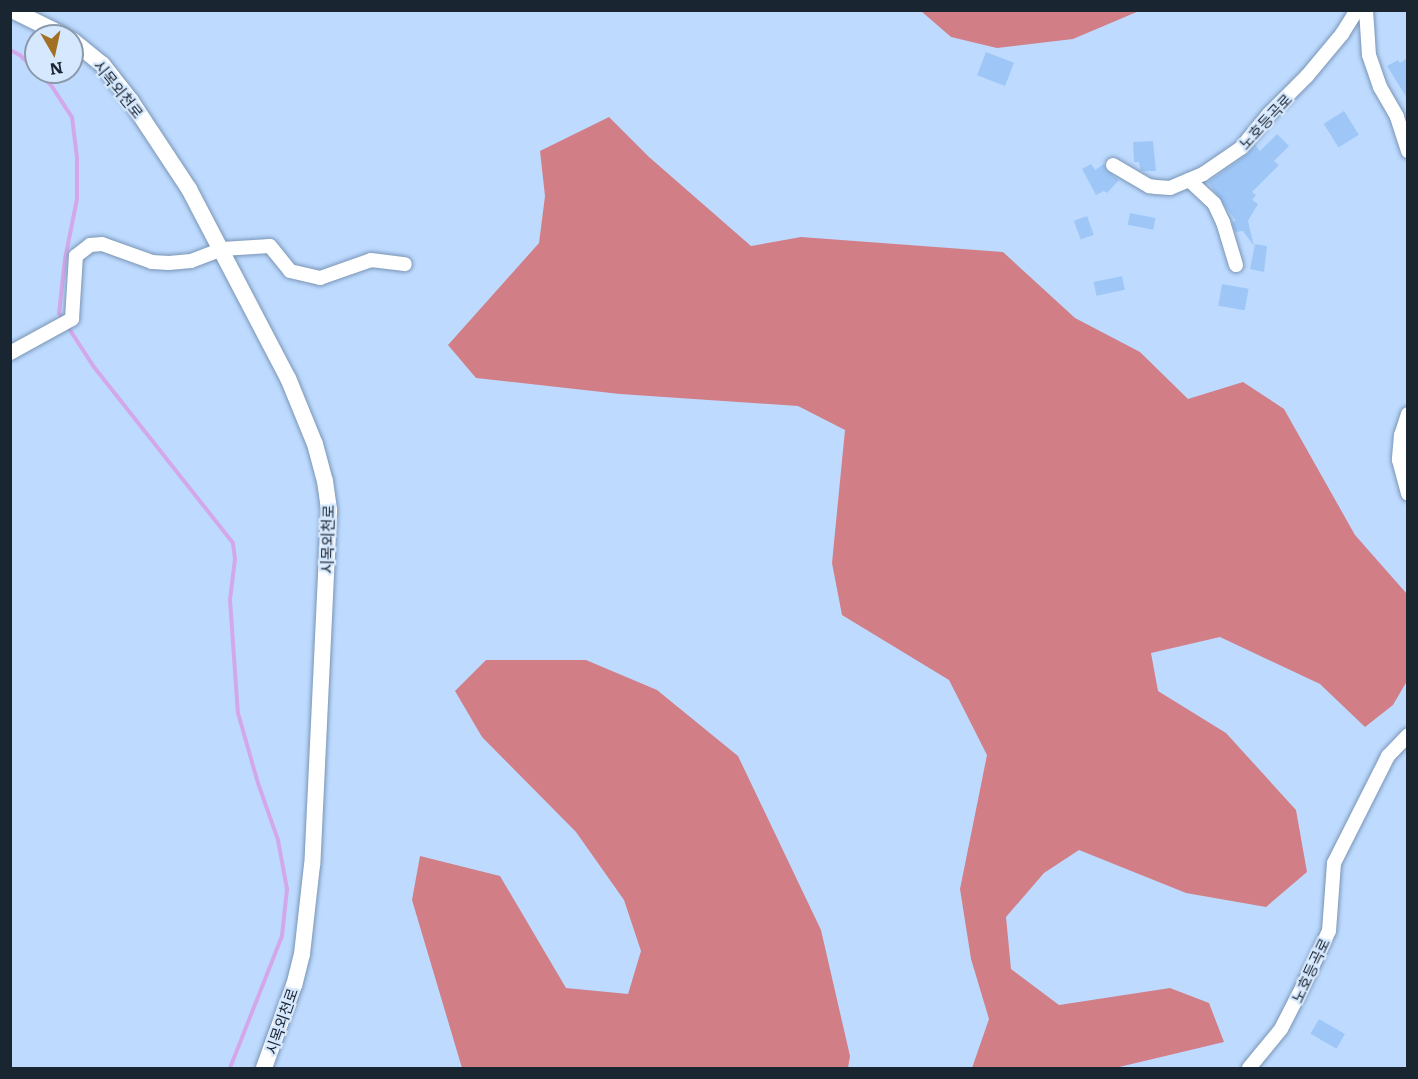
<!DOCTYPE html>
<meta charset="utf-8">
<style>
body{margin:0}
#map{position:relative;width:1418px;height:1079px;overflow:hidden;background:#bedbff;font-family:Literata,"Noto Sans KR",serif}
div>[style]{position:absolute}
.forest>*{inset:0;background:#d17e87}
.stream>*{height:4px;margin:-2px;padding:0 2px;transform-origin:2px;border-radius:2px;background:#d3a8eb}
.building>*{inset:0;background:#9ec7f8;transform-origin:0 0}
.roads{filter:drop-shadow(0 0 2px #7994b5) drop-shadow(0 0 2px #7994b5)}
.minor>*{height:14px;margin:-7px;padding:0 7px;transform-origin:7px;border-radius:7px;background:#fff}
.tertiary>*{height:16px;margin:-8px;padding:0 8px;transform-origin:8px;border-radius:8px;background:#fff}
span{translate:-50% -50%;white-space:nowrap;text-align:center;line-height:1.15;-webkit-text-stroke:4.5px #d6e8fd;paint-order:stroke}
.street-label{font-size:15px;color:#1a2532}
.frame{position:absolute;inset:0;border:12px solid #1a2532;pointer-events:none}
.north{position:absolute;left:24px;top:24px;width:60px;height:60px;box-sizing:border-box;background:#d6e8fd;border:2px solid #8b9aac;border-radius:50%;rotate:171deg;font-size:16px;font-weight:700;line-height:24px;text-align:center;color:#1a2532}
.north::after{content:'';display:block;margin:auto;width:21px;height:27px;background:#a27025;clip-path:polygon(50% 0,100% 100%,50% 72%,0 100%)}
</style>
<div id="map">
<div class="forest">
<i style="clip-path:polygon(921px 11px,1139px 11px,1073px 39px,997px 48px,951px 37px)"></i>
<i style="clip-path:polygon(609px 117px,649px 157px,751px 246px,801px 237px,1003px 252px,1075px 318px,1140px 352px,1188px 399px,1243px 382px,1284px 409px,1355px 535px,1407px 594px,1407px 681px,1393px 705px,1365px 727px,1320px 684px,1220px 637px,1151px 653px,1158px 691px,1226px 733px,1296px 810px,1307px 872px,1266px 907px,1186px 893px,1079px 850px,1044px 873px,1006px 917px,1011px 969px,1059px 1005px,1170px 988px,1209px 1003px,1224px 1042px,1115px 1068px,972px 1068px,989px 1019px,971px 959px,960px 889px,987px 755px,949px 680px,842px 615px,832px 563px,845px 430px,798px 406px,620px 394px,476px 378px,448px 345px,539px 243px,545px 196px,540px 151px)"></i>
<i style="clip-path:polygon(486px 660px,586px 660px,657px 690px,738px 756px,821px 930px,850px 1056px,848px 1068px,462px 1068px,412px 900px,420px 856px,500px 876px,566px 988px,628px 994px,641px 951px,624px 900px,576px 832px,482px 737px,455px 691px)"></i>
</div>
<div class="stream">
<i style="left:10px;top:50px;width:11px;rotate:27deg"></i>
<i style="left:20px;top:55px;width:23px;rotate:45deg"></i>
<i style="left:37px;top:72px;width:19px;rotate:43deg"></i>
<i style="left:51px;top:85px;width:38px;rotate:57deg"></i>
<i style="left:72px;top:117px;width:41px;rotate:83deg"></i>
<i style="left:77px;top:158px;width:41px;rotate:90deg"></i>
<i style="left:77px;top:199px;width:61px;rotate:101.3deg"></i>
<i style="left:65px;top:259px;width:54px;rotate:96.3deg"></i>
<i style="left:59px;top:313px;width:64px;rotate:57.1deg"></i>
<i style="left:94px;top:367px;width:224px;rotate:51.7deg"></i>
<i style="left:233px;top:543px;width:16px;rotate:83deg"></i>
<i style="left:235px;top:559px;width:41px;rotate:97deg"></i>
<i style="left:230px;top:600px;width:113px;rotate:86deg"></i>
<i style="left:238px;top:713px;width:73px;rotate:74.1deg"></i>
<i style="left:258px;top:783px;width:60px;rotate:70.7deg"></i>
<i style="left:278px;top:840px;width:50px;rotate:79.6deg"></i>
<i style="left:287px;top:889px;width:47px;rotate:96.1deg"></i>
<i style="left:282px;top:936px;width:142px;rotate:111.5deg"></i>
</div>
<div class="building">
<i style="left:986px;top:52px;width:30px;height:25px;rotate:21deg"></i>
<i style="clip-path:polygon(1407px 58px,1407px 98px,1387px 66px,1398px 60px,1400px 63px)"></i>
<i style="left:1344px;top:111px;width:28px;height:24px;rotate:58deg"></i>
<i style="clip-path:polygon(1277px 134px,1289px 146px,1274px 161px,1279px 165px,1252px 192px,1256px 195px,1252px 200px,1258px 204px,1248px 221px,1254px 246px,1243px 231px,1235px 232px,1232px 222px,1236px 221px,1208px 182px,1246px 155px,1255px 145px,1260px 151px)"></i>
<i style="clip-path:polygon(1153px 141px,1156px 171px,1141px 171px,1139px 162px,1134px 162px,1133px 142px)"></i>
<i style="clip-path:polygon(1091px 164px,1095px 170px,1104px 164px,1106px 170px,1119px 180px,1107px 193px,1104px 191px,1096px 195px,1082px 169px)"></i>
<i style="left:1130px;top:213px;width:26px;height:12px;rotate:11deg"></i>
<i style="left:1087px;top:216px;width:20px;height:14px;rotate:70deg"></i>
<i style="clip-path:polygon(1255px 244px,1267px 246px,1264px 272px,1250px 269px)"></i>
<i style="left:1122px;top:276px;width:14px;height:29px;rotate:78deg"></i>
<i style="left:1222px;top:284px;width:27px;height:22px;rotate:10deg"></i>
<i style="left:1319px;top:1019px;width:30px;height:17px;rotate:30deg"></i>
</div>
<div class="roads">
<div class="minor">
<i style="left:1366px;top:10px;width:45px;rotate:86.2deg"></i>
<i style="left:1369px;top:55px;width:34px;rotate:71deg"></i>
<i style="left:1380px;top:87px;width:34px;rotate:60deg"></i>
<i style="left:1397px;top:117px;width:36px;rotate:72deg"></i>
<i style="left:1113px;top:165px;width:42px;rotate:30.3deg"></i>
<i style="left:1149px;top:186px;width:7px;rotate:8deg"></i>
<i style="left:1156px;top:187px;width:14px;rotate:4deg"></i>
<i style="left:1170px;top:188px;width:36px;rotate:-23deg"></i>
<i style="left:1203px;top:174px;width:46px;rotate:-34.4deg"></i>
<i style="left:1241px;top:148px;width:44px;rotate:-50.5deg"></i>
<i style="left:1269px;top:114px;width:54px;rotate:-45deg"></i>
<i style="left:1307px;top:76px;width:55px;rotate:-50.2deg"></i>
<i style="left:1342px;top:34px;width:28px;rotate:-58deg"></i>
<i style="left:1189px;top:180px;width:34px;rotate:43deg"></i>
<i style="left:1214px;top:203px;width:21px;rotate:65deg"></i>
<i style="left:1223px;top:222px;width:45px;rotate:73.2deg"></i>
<i style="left:10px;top:353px;width:71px;rotate:-28.7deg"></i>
<i style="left:72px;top:319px;width:63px;rotate:-86.4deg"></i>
<i style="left:76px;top:256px;width:18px;rotate:-38deg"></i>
<i style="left:90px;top:245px;width:12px;rotate:-5deg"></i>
<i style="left:102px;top:244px;width:53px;rotate:19.8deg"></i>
<i style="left:152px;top:262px;width:17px;rotate:3deg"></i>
<i style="left:169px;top:263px;width:22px;rotate:-5deg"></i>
<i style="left:191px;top:261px;width:33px;rotate:-21deg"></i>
<i style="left:222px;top:249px;width:48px;rotate:-3.6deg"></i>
<i style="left:270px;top:246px;width:32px;rotate:51deg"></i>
<i style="left:290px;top:271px;width:31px;rotate:13deg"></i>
<i style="left:320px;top:278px;width:54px;rotate:-19.4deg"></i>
<i style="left:371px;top:260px;width:34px;rotate:7deg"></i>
<i style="left:1408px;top:414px;width:22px;rotate:108deg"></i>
<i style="left:1401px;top:435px;width:25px;rotate:95deg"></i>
<i style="left:1399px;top:460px;width:35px;rotate:75deg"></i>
<i style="left:1249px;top:1068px;width:50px;rotate:-50.6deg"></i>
<i style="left:1281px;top:1029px;width:46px;rotate:-62.9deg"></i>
<i style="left:1302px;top:988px;width:63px;rotate:-64.7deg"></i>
<i style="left:1329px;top:931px;width:68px;rotate:-85.8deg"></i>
<i style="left:1334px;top:863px;width:120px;rotate:-63.2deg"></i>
<i style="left:1388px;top:756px;width:29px;rotate:-46deg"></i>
</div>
<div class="tertiary">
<i style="left:12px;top:10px;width:59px;rotate:26.1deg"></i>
<i style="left:72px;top:40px;width:38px;rotate:39deg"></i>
<i style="left:102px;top:64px;width:47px;rotate:51.9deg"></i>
<i style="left:131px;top:101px;width:105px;rotate:56.6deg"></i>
<i style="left:189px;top:189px;width:213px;rotate:62.4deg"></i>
<i style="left:288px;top:378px;width:71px;rotate:67.8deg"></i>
<i style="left:315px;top:444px;width:38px;rotate:75deg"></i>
<i style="left:325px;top:481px;width:30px;rotate:82deg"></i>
<i style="left:329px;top:511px;width:354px;rotate:92.7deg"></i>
<i style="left:312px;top:865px;width:90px;rotate:96.4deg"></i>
<i style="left:302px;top:954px;width:32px;rotate:104deg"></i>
<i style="left:294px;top:985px;width:88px;rotate:109.9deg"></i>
</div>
</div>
<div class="street-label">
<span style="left:119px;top:89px;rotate:51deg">시목외천로</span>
<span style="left:1265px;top:121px;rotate:-47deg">노호등곡로</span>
<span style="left:327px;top:539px;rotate:-89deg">시목외천로</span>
<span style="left:1310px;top:970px;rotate:-65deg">노호등곡로</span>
<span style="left:281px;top:1021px;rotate:-71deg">시목외천로</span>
</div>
<div class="frame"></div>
<div class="north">N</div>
</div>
